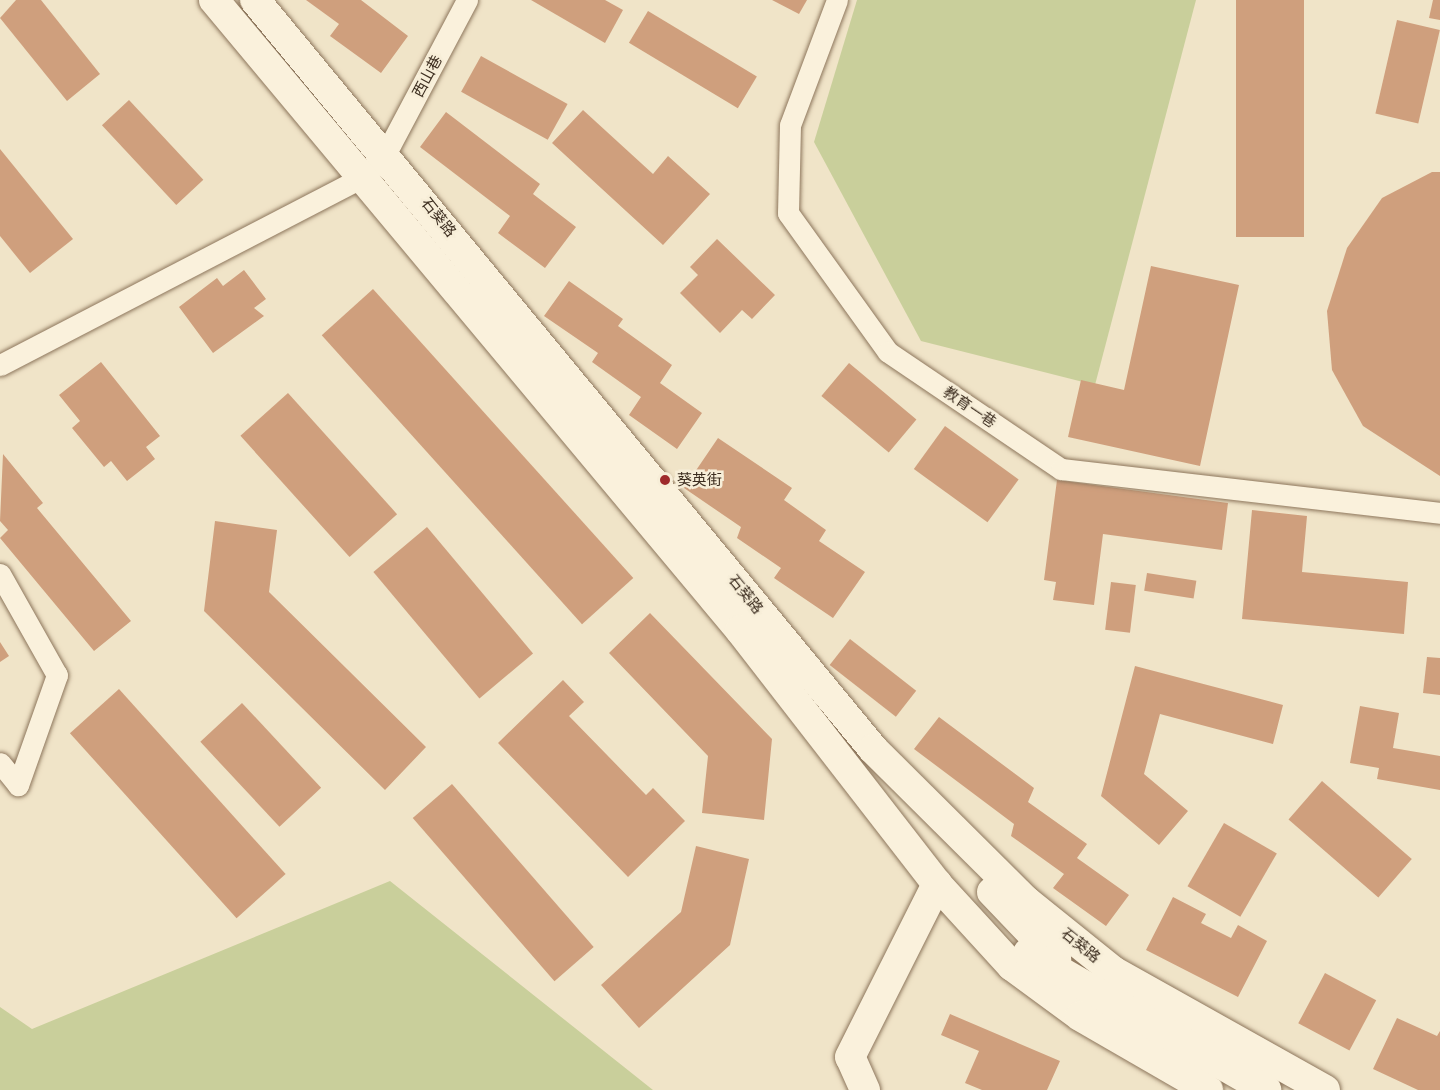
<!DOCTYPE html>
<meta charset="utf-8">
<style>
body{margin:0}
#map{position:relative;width:1440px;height:1090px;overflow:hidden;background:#f0e4c8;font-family:Lora,"Noto Sans SC",serif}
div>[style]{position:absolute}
.green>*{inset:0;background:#c9cf9b}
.building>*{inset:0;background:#cf9f7d;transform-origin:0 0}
.roads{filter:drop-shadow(0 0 2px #8d765c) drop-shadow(0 0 2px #8d765c)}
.street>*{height:21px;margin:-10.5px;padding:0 10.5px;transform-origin:10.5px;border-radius:10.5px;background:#faf1dc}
.secondary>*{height:30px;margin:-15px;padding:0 15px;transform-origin:15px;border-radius:15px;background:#faf1dc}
.dots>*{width:16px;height:16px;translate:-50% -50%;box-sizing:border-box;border:3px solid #f7eed8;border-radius:50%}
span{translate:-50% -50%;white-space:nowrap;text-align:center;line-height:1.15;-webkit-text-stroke:5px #f7eed8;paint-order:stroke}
.street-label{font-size:15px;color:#3d2e20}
.poi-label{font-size:15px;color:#3d2e20}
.left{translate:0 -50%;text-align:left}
</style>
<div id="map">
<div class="green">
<i style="clip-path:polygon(857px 0,1196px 0,1095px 385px,921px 341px,814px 142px)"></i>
<i style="clip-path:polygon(390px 881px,653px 1090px,0 1090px,0 1007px,32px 1029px)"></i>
</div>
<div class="building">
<i style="clip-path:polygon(16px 0,41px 0,100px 74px,67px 101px,0 18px)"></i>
<i style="clip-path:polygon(306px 0,361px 0,408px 36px,381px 73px,330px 36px,339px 24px)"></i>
<i style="clip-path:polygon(531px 0,605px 0,623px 10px,605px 43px)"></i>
<i style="clip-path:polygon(772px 0,807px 0,799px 14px)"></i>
<i style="left:1236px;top:0;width:68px;height:237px"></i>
<i style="clip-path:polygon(1433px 0,1440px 0,1440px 20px,1429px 18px)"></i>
<i style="left:648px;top:11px;width:127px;height:37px;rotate:31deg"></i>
<i style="left:1397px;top:20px;width:44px;height:96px;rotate:13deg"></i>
<i style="left:481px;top:56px;width:99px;height:41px;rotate:29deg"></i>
<i style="left:129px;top:100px;width:109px;height:37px;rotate:47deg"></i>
<i style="clip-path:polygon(583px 110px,653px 174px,668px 156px,710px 194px,663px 245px,552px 143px)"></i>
<i style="clip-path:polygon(446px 112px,540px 184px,533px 194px,576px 227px,545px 268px,498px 233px,510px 216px,420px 147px)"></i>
<i style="clip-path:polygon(0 149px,73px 239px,30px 273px,0 236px)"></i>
<i style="clip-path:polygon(1432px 172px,1440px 172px,1440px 476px,1363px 426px,1332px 370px,1327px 311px,1347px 248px,1382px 198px)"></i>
<i style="clip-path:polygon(717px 239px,775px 295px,752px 319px,742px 310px,720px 333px,680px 293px,698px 275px,690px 267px)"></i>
<i style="clip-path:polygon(1151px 266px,1239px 285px,1200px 466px,1068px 437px,1081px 380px,1124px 390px)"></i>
<i style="clip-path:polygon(244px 270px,266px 299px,254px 308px,264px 316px,213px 353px,179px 307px,217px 278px,223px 286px)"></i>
<i style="clip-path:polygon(569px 281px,623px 319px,618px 326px,672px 365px,660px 383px,702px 413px,677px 449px,629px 415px,641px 397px,592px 362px,598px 353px,544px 316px)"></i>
<i style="left:373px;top:289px;width:389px;height:69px;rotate:48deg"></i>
<i style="clip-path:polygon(101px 362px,160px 436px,146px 447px,155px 459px,127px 481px,111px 461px,104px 467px,72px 428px,80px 421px,59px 395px)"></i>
<i style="left:849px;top:363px;width:88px;height:43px;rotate:40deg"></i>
<i style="left:288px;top:393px;width:163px;height:64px;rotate:48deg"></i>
<i style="left:945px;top:426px;width:91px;height:53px;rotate:36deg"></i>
<i style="clip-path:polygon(718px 438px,792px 488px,784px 500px,826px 530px,819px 541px,865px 572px,833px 618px,774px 578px,781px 568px,737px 538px,741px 527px,684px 488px)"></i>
<i style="clip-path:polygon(3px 454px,43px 503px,37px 508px,131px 621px,94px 651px,0 538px,8px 530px,0 521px)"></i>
<i style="clip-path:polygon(1057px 480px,1228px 503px,1222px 550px,1103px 534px,1094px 605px,1053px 600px,1056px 582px,1044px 580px)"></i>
<i style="clip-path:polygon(1252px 510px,1307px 516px,1302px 572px,1408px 582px,1404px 634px,1242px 619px)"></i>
<i style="clip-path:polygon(215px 521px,277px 530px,269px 592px,426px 747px,385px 790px,204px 611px)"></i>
<i style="left:427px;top:527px;width:165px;height:70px;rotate:50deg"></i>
<i style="left:1147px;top:573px;width:50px;height:18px;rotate:9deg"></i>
<i style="left:1111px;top:582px;width:25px;height:48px;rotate:7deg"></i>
<i style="clip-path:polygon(650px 613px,772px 739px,764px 820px,702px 813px,708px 756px,609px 653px)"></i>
<i style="left:850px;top:639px;width:84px;height:33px;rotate:38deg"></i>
<i style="clip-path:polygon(0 642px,9px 656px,0 662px)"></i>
<i style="clip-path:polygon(1427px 657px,1440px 658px,1440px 695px,1423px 693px)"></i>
<i style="clip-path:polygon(1135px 666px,1283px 705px,1273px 744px,1160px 714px,1144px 774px,1188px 811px,1159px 845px,1101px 796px)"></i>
<i style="clip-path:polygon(563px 680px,584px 702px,569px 716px,646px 795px,653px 788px,685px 821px,628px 877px,498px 743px)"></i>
<i style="left:119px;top:689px;width:249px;height:66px;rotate:48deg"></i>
<i style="left:242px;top:703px;width:116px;height:57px;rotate:47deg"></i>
<i style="clip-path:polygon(1360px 706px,1399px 713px,1393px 748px,1440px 756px,1440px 790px,1377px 779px,1379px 768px,1350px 763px)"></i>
<i style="clip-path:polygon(939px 717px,1034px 788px,1028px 802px,1087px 844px,1077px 858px,1129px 895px,1106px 926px,1053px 888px,1064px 874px,1011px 836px,1014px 824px,914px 749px)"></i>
<i style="left:1322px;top:781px;width:119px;height:51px;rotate:41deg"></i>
<i style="left:452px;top:784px;width:216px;height:52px;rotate:49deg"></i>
<i style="left:1224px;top:823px;width:61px;height:73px;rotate:30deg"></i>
<i style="clip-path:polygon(696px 846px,749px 859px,730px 945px,639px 1028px,601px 985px,681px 912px)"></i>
<i style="clip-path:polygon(1173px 897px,1206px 914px,1201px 923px,1231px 938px,1238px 925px,1267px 941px,1238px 997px,1146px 950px)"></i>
<i style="left:1325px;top:973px;width:58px;height:57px;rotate:28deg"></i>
<i style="clip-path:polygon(950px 1014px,1060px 1061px,1047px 1090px,982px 1090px,965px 1083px,979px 1051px,941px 1035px)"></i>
<i style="clip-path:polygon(1397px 1018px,1437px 1036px,1440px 1031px,1440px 1090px,1418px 1090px,1373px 1069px)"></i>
</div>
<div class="roads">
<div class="street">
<i style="left:837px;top:0;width:134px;rotate:110.6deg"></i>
<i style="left:790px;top:125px;width:88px;rotate:91.3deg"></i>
<i style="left:788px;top:213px;width:171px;rotate:54.3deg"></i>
<i style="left:888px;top:352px;width:209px;rotate:34.1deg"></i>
<i style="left:1061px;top:469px;width:382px;rotate:6.6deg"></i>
<i style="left:0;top:365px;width:410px;rotate:-27.4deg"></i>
<i style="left:364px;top:176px;width:32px;rotate:-46deg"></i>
<i style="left:386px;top:153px;width:173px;rotate:-62.1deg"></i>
<i style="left:0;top:574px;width:116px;rotate:60.6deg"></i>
<i style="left:57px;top:675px;width:117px;rotate:109.5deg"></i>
<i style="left:18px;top:785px;width:28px;rotate:-129deg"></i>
</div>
<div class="secondary">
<i style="left:214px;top:0;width:821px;rotate:50.14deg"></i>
<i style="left:740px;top:630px;width:321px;rotate:52.2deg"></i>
<i style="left:937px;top:884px;width:111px;rotate:47.6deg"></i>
<i style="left:1012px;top:966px;width:84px;rotate:36.3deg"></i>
<i style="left:1080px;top:1016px;width:148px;rotate:30deg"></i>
<i style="left:255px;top:0;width:971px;rotate:50.47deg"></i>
<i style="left:873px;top:749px;width:216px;rotate:44.8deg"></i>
<i style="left:1026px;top:901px;width:112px;rotate:38.8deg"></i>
<i style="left:1113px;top:971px;width:243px;rotate:29.3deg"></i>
<i style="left:992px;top:892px;width:93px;rotate:46.3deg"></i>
<i style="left:1028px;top:953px;width:275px;rotate:29.9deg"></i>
<i style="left:865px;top:1090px;width:36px;rotate:-114deg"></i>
<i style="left:850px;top:1057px;width:194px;rotate:-63.3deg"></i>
</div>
</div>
<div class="dots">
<i style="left:665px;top:480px;background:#9e2a2b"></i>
</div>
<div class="street-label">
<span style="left:427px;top:76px;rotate:-62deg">西山巷</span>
<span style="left:439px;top:217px;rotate:51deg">石葵路</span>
<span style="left:970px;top:407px;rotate:34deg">教育一巷</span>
<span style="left:746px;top:594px;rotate:51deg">石葵路</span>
<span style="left:1081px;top:945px;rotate:39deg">石葵路</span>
</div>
<div class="poi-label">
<span class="left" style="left:677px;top:480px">葵英街</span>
</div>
</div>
